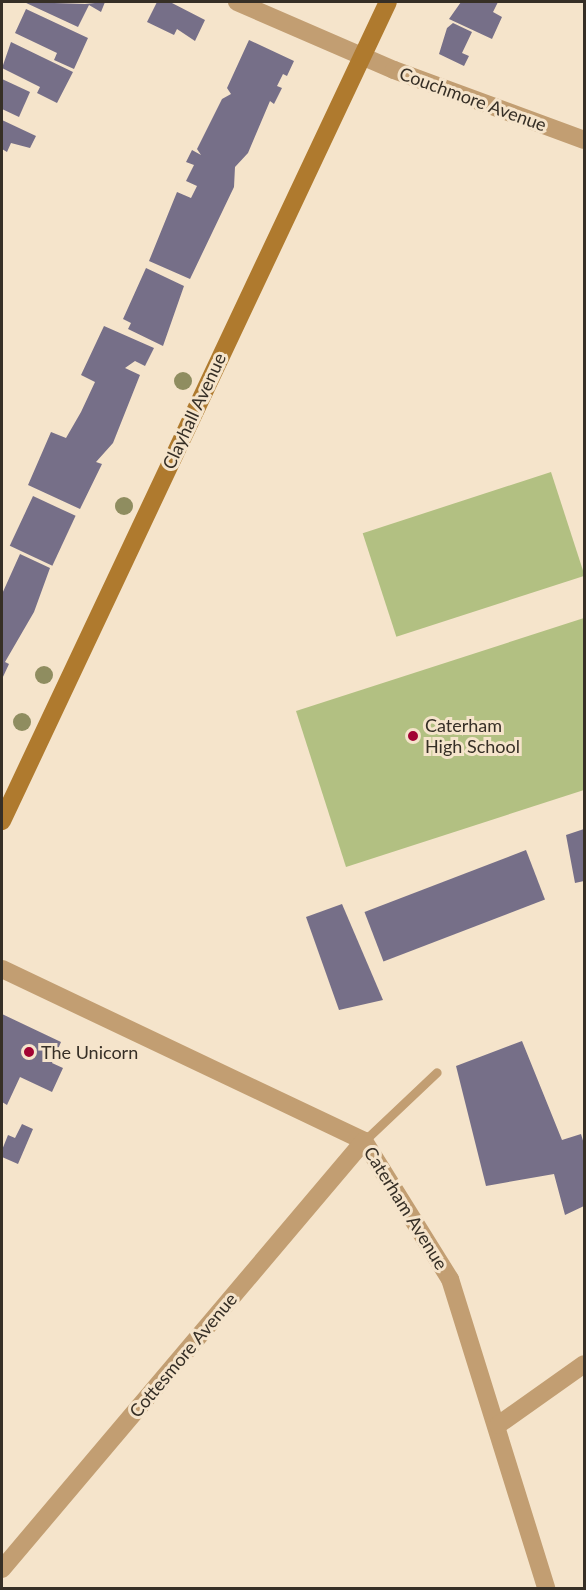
<!DOCTYPE html>
<style>
body{margin:0}
#map{position:relative;width:586px;height:1590px;overflow:hidden;background:#f5e4cb;font-family:Lato,sans-serif}
div>[style]{position:absolute}
.green>*{inset:0;background:#b2c082;transform-origin:0 0}
.building>*{inset:0;background:#766f88;transform-origin:0 0}
.lane>*{height:9px;margin:-4.5px;padding:0 4.5px;transform-origin:4.5px;border-radius:4.5px;background:#c29e72}
.street>*{height:18px;margin:-9px;padding:0 9px;transform-origin:9px;border-radius:9px;background:#c29e72}
.secondary>*{height:18px;margin:-9px;padding:0 9px;transform-origin:9px;border-radius:9px;background:#af7a2e}
.trees>*{width:18px;height:18px;margin:-9px;border-radius:50%;background:#8f8d60}
.dots>*{width:16px;height:16px;translate:-50% -50%;box-sizing:border-box;border:3px solid #f5e4cb;border-radius:50%}
span{translate:-50% -50%;white-space:nowrap;text-align:center;line-height:1.15;-webkit-text-stroke:6px #f5e4cb;paint-order:stroke}
.street-label{font-size:18px;color:#362f26}
.poi-label{font-size:18px;color:#362f26}
.left{translate:0 -50%;text-align:left}
.frame{position:absolute;inset:0;border:3px solid #362f26;pointer-events:none}
</style>
<div id="map">
<div class="green">
<i style="left:551px;top:472px;width:109px;height:198px;rotate:72deg"></i>
<i style="clip-path:polygon(584px 618px,584px 790px,346px 867px,296px 711px)"></i>
</div>
<div class="building">
<i style="clip-path:polygon(24px 2px,85px 4px,105px 2px,101px 12px,89px 5px,78px 27px)"></i>
<i style="clip-path:polygon(157px 2px,170px 2px,205px 20px,195px 41px,177px 29px,174px 35px,147px 22px)"></i>
<i style="clip-path:polygon(461px 2px,498px 2px,493px 12px,502px 17px,492px 39px,449px 19px)"></i>
<i style="clip-path:polygon(26px 9px,88px 38px,74px 69px,54px 60px,57px 53px,15px 33px)"></i>
<i style="clip-path:polygon(453px 23px,472px 32px,462px 53px,469px 56px,464px 66px,439px 54px,447px 28px)"></i>
<i style="clip-path:polygon(249px 40px,294px 61px,287px 76px,283px 74px,277px 86px,282px 88px,274px 104px,270px 101px,248px 153px,235px 167px,234px 187px,190px 279px,149px 261px,177px 192px,191px 198px,197px 186px,186px 181px,194px 165px,186px 162px,192px 150px,201px 155px,197px 149px,222px 99px,231px 94px,227px 88px)"></i>
<i style="clip-path:polygon(11px 42px,73px 72px,57px 103px,37px 93px,40px 87px,2px 68px)"></i>
<i style="clip-path:polygon(2px 79px,30px 92px,19px 117px,2px 109px)"></i>
<i style="clip-path:polygon(2px 120px,36px 136px,30px 148px,11px 143px,7px 152px,2px 149px)"></i>
<i style="clip-path:polygon(146px 268px,184px 286px,163px 346px,128px 329px,131px 323px,123px 319px)"></i>
<i style="clip-path:polygon(104px 326px,154px 348px,145px 366px,135px 361px,125px 368px,140px 375px,113px 443px,96px 462px,102px 464px,80px 509px,28px 485px,51px 432px,66px 438px,81px 412px,95px 382px,81px 375px)"></i>
<i style="left:33px;top:496px;width:47px;height:55px;rotate:25deg"></i>
<i style="clip-path:polygon(20px 554px,50px 568px,34px 612px,5px 662px,9px 664px,2px 679px,2px 594px)"></i>
<i style="clip-path:polygon(584px 829px,584px 881px,575px 883px,566px 835px)"></i>
<i style="left:526px;top:850px;width:53px;height:173px;rotate:69deg"></i>
<i style="clip-path:polygon(342px 904px,383px 1000px,339px 1010px,306px 917px)"></i>
<i style="clip-path:polygon(2px 1014px,61px 1042px,52px 1063px,63px 1068px,52px 1092px,20px 1077px,7px 1105px,2px 1102px)"></i>
<i style="clip-path:polygon(522px 1041px,562px 1140px,581px 1134px,584px 1144px,584px 1206px,565px 1215px,554px 1174px,486px 1186px,456px 1066px)"></i>
<i style="clip-path:polygon(22px 1124px,33px 1129px,18px 1164px,2px 1157px,2px 1150px,8px 1135px,15px 1138px)"></i>
</div>
<div class="lane">
<i style="left:364px;top:1141px;width:100px;rotate:-43.4deg"></i>
</div>
<div class="street">
<i style="left:237px;top:2px;width:171px;rotate:23.4deg"></i>
<i style="left:394px;top:70px;width:202px;rotate:20.2deg"></i>
<i style="left:2px;top:969px;width:401px;rotate:25.4deg"></i>
<i style="left:364px;top:1141px;width:163px;rotate:58.1deg"></i>
<i style="left:450px;top:1279px;width:324px;rotate:72.7deg"></i>
<i style="left:498px;top:1425px;width:105px;rotate:-35.3deg"></i>
<i style="left:2px;top:1569px;width:561px;rotate:-49.78deg"></i>
</div>
<div class="secondary">
<i style="left:2px;top:821px;width:905px;rotate:-64.77deg"></i>
</div>
<div class="trees">
<i style="left:183px;top:381px"></i>
<i style="left:124px;top:506px"></i>
<i style="left:44px;top:675px"></i>
<i style="left:22px;top:722px"></i>
</div>
<div class="dots">
<i style="left:413px;top:736px;background:#a20333"></i>
<i style="left:29px;top:1052px;background:#a20333"></i>
</div>
<div class="street-label">
<span style="left:473px;top:99px;rotate:20deg">Couchmore Avenue</span>
<span style="left:194px;top:411px;rotate:-65deg">Clayhall Avenue</span>
<span style="left:406px;top:1208px;rotate:58deg">Caterham Avenue</span>
<span style="left:183px;top:1355px;rotate:-50deg">Cottesmore Avenue</span>
</div>
<div class="poi-label">
<span class="left" style="left:425px;top:736px">Caterham<br>High School</span>
<span class="left" style="left:41px;top:1052px">The Unicorn</span>
</div>
<div class="frame"></div>
</div>
